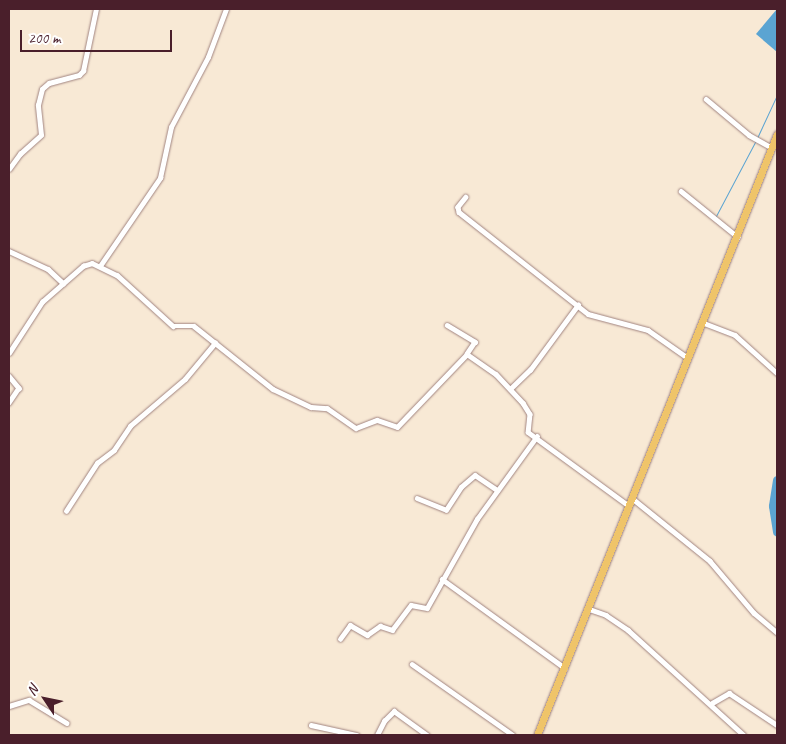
<!DOCTYPE html>
<style>
body{margin:0}
#map{position:relative;width:786px;height:744px;overflow:hidden;background:#f8e9d5;font-family:Caveat,sans-serif}
div>[style]{position:absolute}
.water>*{inset:0;background:#5ba4d2}
.stream>*{height:1px;margin:-0.5px;padding:0 0.5px;transform-origin:0.5px;border-radius:0.5px;background:#5ba4d2}
.river>*{height:9px;margin:-4.5px;padding:0 4.5px;transform-origin:4.5px;border-radius:4.5px;background:#5ba4d2}
.roads{filter:drop-shadow(0 0 1px #a18480) drop-shadow(0 0 1px #a18480)}
.street>*{height:4.5px;margin:-2.25px;padding:0 2.25px;transform-origin:2.25px;border-radius:2.25px;background:#fff}
.primary>*{height:7px;margin:-3.5px;padding:0 3.5px;transform-origin:3.5px;border-radius:3.5px;background:#efc469}
span{translate:-50% -50%;white-space:nowrap;text-align:center;line-height:1.15;-webkit-text-stroke:5px #fff;paint-order:stroke}
.frame{position:absolute;inset:0;border:10px solid #4a1f2b;pointer-events:none}
.north{position:absolute;left:20px;top:674px;width:50px;height:50px;-webkit-text-stroke:4px #fff;paint-order:stroke;rotate:304deg;font-size:14px;font-weight:700;line-height:20px;text-align:center;color:#4a1f2b}
.north::after{content:'';display:block;margin:auto;width:18px;height:22px;background:#4a1f2b;clip-path:polygon(50% 0,100% 100%,50% 72%,0 100%)}
.scale{position:absolute;left:20px;top:30px;width:152px;height:22px;box-sizing:border-box;border:2px solid #4a1f2b;border-top:0;padding-left:6px;font-size:15px;line-height:18px;white-space:nowrap;color:#4a1f2b;-webkit-text-stroke:4px #fff;paint-order:stroke}
</style>
<div id="map">
<div class="water">
<i style="clip-path:polygon(777px 9px,777px 52px,756px 34px)"></i>
</div>
<div class="stream">
<i style="left:757px;top:138px;width:47px;rotate:-65.1deg"></i>
<i style="left:716px;top:216px;width:84px;rotate:-62.2deg"></i>
</div>
<div class="river">
<i style="left:777px;top:480px;width:26px;rotate:99deg"></i>
<i style="left:773px;top:506px;width:26px;rotate:81deg"></i>
</div>
<div class="roads">
<div class="street">
<i style="left:706px;top:99px;width:56px;rotate:39.9deg"></i>
<i style="left:749px;top:135px;width:26px;rotate:29deg"></i>
<i style="left:9px;top:169px;width:19px;rotate:-54deg"></i>
<i style="left:20px;top:154px;width:28px;rotate:-42deg"></i>
<i style="left:41px;top:135px;width:30px;rotate:-96deg"></i>
<i style="left:38px;top:105px;width:16px;rotate:-76deg"></i>
<i style="left:42px;top:89px;width:9px;rotate:-41deg"></i>
<i style="left:49px;top:83px;width:31px;rotate:-15deg"></i>
<i style="left:79px;top:75px;width:6px;rotate:-45deg"></i>
<i style="left:83px;top:71px;width:63px;rotate:-78.2deg"></i>
<i style="left:681px;top:191px;width:73px;rotate:38.9deg"></i>
<i style="left:466px;top:197px;width:13px;rotate:129deg"></i>
<i style="left:458px;top:207px;width:5px;rotate:79deg"></i>
<i style="left:459px;top:212px;width:164px;rotate:38.3deg"></i>
<i style="left:588px;top:314px;width:62px;rotate:14.9deg"></i>
<i style="left:648px;top:330px;width:49px;rotate:35deg"></i>
<i style="left:9px;top:251px;width:43px;rotate:24.8deg"></i>
<i style="left:48px;top:269px;width:21px;rotate:43deg"></i>
<i style="left:100px;top:266px;width:107px;rotate:-55.7deg"></i>
<i style="left:160px;top:178px;width:52px;rotate:-77.8deg"></i>
<i style="left:171px;top:127px;width:79px;rotate:-62.1deg"></i>
<i style="left:208px;top:57px;width:51px;rotate:-69.4deg"></i>
<i style="left:704px;top:323px;width:33px;rotate:21deg"></i>
<i style="left:735px;top:335px;width:57px;rotate:42.1deg"></i>
<i style="left:447px;top:325px;width:33px;rotate:31deg"></i>
<i style="left:475px;top:342px;width:14px;rotate:124deg"></i>
<i style="left:9px;top:353px;width:61px;rotate:-57.1deg"></i>
<i style="left:42px;top:302px;width:55px;rotate:-41.3deg"></i>
<i style="left:83px;top:266px;width:9px;rotate:-18deg"></i>
<i style="left:92px;top:263px;width:28px;rotate:26deg"></i>
<i style="left:117px;top:275px;width:76px;rotate:42.3deg"></i>
<i style="left:173px;top:326px;width:21px"></i>
<i style="left:194px;top:326px;width:101px;rotate:38.6deg"></i>
<i style="left:273px;top:389px;width:42px;rotate:25.3deg"></i>
<i style="left:311px;top:407px;width:16px;rotate:4deg"></i>
<i style="left:327px;top:408px;width:35px;rotate:35deg"></i>
<i style="left:356px;top:428px;width:22px;rotate:-21deg"></i>
<i style="left:377px;top:420px;width:21px;rotate:19deg"></i>
<i style="left:397px;top:427px;width:101px;rotate:-46.2deg"></i>
<i style="left:467px;top:354px;width:35px;rotate:35deg"></i>
<i style="left:496px;top:374px;width:40px;rotate:47deg"></i>
<i style="left:523px;top:403px;width:13px;rotate:58deg"></i>
<i style="left:530px;top:414px;width:18px;rotate:96deg"></i>
<i style="left:528px;top:432px;width:125px;rotate:36.2deg"></i>
<i style="left:9px;top:376px;width:16px;rotate:50deg"></i>
<i style="left:19px;top:388px;width:18px;rotate:124deg"></i>
<i style="left:510px;top:389px;width:28px;rotate:-44deg"></i>
<i style="left:530px;top:370px;width:81px;rotate:-53.6deg"></i>
<i style="left:417px;top:498px;width:31px;rotate:22deg"></i>
<i style="left:446px;top:510px;width:27px;rotate:-57deg"></i>
<i style="left:461px;top:487px;width:18px;rotate:-41deg"></i>
<i style="left:475px;top:475px;width:27px;rotate:34deg"></i>
<i style="left:632px;top:498px;width:100px;rotate:38.9deg"></i>
<i style="left:710px;top:561px;width:68px;rotate:49.8deg"></i>
<i style="left:754px;top:613px;width:30px;rotate:40deg"></i>
<i style="left:66px;top:511px;width:57px;rotate:-57.1deg"></i>
<i style="left:97px;top:463px;width:21px;rotate:-37deg"></i>
<i style="left:114px;top:450px;width:29px;rotate:-56deg"></i>
<i style="left:130px;top:426px;width:72px;rotate:-40.5deg"></i>
<i style="left:185px;top:379px;width:47px;rotate:-50.2deg"></i>
<i style="left:442px;top:579px;width:152px;rotate:35.9deg"></i>
<i style="left:589px;top:609px;width:18px;rotate:19deg"></i>
<i style="left:606px;top:615px;width:27px;rotate:34deg"></i>
<i style="left:628px;top:630px;width:156px;rotate:42.2deg"></i>
<i style="left:340px;top:639px;width:17px;rotate:-54deg"></i>
<i style="left:350px;top:625px;width:20px;rotate:30deg"></i>
<i style="left:367px;top:635px;width:16px;rotate:-35deg"></i>
<i style="left:380px;top:626px;width:13px;rotate:18deg"></i>
<i style="left:392px;top:630px;width:31px;rotate:-53deg"></i>
<i style="left:411px;top:605px;width:16px;rotate:11deg"></i>
<i style="left:427px;top:608px;width:102px;rotate:-60.7deg"></i>
<i style="left:477px;top:519px;width:102px;rotate:-54.1deg"></i>
<i style="left:412px;top:664px;width:123px;rotate:35.1deg"></i>
<i style="left:712px;top:703px;width:20px;rotate:-30deg"></i>
<i style="left:729px;top:693px;width:58px;rotate:33.7deg"></i>
<i style="left:9px;top:706px;width:21px;rotate:-17deg"></i>
<i style="left:29px;top:700px;width:44px;rotate:31.2deg"></i>
<i style="left:311px;top:725px;width:47px;rotate:12.3deg"></i>
<i style="left:377px;top:735px;width:16px;rotate:-63deg"></i>
<i style="left:384px;top:721px;width:14px;rotate:-45deg"></i>
<i style="left:394px;top:711px;width:41px;rotate:36deg"></i>
</div>
<div class="primary">
<i style="left:537px;top:735px;width:647px;rotate:-68.23deg"></i>
</div>
</div>
<div class="frame"></div>
<div class="north">N</div>
<div class="scale">200 m</div>
</div>
